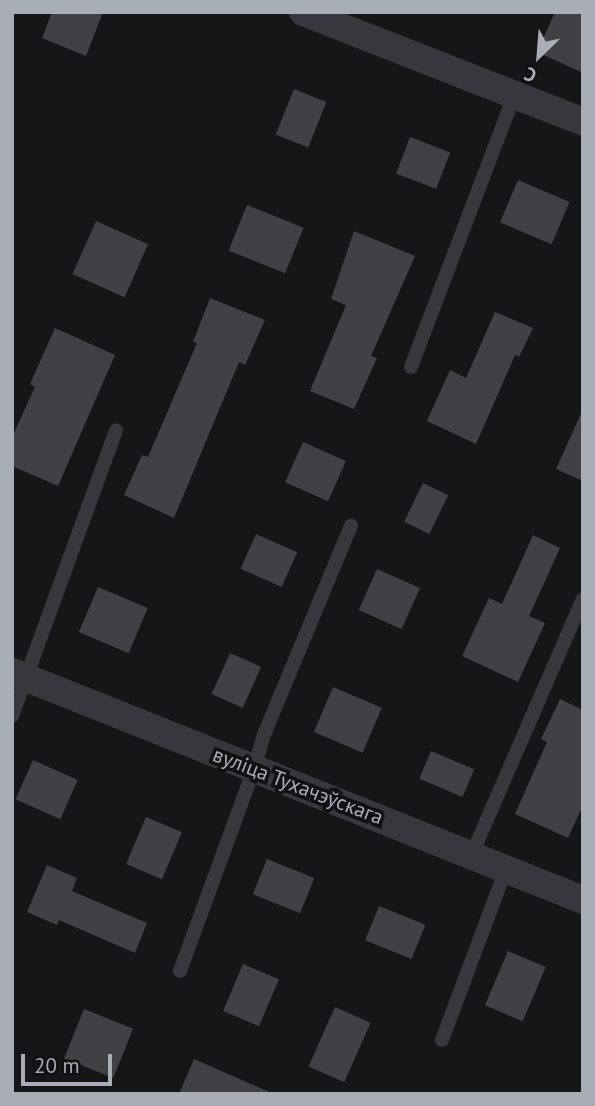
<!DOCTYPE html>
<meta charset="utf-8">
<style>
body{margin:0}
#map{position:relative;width:595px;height:1106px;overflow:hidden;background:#161618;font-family:"PT Sans",sans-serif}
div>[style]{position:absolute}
.building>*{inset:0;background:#404145;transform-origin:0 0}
.service>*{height:14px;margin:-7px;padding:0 7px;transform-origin:7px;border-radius:7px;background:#37383d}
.minor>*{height:28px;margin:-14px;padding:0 14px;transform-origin:14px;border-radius:14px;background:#37383d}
span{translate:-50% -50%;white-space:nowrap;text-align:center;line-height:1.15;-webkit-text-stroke:7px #111113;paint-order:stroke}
.street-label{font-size:21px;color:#a8adb8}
.frame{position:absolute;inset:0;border:14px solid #a8adb8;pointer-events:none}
.north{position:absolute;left:504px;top:21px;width:70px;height:70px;-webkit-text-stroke:5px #111113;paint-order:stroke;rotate:205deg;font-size:19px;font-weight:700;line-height:28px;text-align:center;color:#a8adb8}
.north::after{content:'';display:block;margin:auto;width:24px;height:32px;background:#a8adb8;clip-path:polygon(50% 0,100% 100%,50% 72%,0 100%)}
.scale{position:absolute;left:21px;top:1054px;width:91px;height:32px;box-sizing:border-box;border:4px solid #a8adb8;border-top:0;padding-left:9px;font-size:21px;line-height:24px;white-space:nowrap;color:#a8adb8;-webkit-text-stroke:5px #111113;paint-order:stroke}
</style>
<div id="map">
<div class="building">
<i style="clip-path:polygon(52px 12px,103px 12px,86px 56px,42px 38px)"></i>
<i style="clip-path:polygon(555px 12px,583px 12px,583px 73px,537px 52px)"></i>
<i style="left:294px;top:89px;width:35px;height:49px;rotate:22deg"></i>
<i style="left:410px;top:137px;width:43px;height:39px;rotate:21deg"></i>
<i style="left:518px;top:180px;width:56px;height:46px;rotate:23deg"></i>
<i style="left:247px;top:205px;width:61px;height:49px;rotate:22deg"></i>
<i style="left:96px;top:221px;width:57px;height:58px;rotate:24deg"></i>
<i style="clip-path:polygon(354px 231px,415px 256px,371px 356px,377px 358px,354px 409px,310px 391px,346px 305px,331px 299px)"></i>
<i style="clip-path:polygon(210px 298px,265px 320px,245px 365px,239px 362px,174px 518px,124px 495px,142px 455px,148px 457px,197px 343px,193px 342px)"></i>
<i style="clip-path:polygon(495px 312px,533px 328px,519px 357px,515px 355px,476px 444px,427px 421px,450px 370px,466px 378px)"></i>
<i style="clip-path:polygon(55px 328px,115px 355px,58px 486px,12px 466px,12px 437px,35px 387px,30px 384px)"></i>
<i style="clip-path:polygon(583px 409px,583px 481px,556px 469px)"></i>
<i style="left:303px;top:442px;width:47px;height:44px;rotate:24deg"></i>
<i style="left:423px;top:483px;width:28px;height:43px;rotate:26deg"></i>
<i style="left:256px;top:534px;width:45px;height:38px;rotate:24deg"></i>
<i style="clip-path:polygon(533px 535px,560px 548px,529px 616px,545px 623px,518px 682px,462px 656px,489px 598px,502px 604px)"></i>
<i style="left:377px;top:569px;width:47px;height:45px;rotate:24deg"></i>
<i style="left:98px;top:587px;width:54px;height:49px;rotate:23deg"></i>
<i style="left:230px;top:653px;width:34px;height:45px;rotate:24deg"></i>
<i style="left:333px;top:687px;width:53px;height:49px;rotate:23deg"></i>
<i style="clip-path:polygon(560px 699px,583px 710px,583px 805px,568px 838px,515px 814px,547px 742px,541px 739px)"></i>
<i style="left:431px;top:751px;width:47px;height:30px;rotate:23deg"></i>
<i style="left:33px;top:760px;width:49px;height:43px;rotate:24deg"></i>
<i style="left:146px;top:817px;width:39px;height:51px;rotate:23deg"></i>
<i style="left:267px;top:859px;width:51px;height:38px;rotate:22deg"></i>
<i style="clip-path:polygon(47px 865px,77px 878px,72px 891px,147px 923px,135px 953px,59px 920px,57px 925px,27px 912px)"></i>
<i style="left:379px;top:906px;width:50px;height:37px;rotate:22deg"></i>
<i style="left:508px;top:951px;width:41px;height:59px;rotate:23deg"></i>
<i style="left:243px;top:964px;width:39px;height:51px;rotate:23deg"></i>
<i style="left:335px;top:1007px;width:39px;height:65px;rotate:24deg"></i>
<i style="left:84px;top:1009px;width:53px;height:53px;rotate:22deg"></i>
<i style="clip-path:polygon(194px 1059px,274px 1094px,179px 1094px)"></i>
</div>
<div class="service">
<i style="left:411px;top:367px;width:290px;rotate:-69.2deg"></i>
<i style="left:12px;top:716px;width:304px;rotate:-70deg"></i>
<i style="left:472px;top:854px;width:278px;rotate:-66.5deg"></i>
<i style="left:180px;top:971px;width:215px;rotate:-69.9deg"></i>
<i style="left:254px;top:769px;width:33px;rotate:-74deg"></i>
<i style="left:263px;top:737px;width:229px;rotate:-67.4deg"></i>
<i style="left:442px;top:1040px;width:183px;rotate:-69.5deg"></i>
</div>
<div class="minor">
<i style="left:303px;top:12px;width:301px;rotate:21.4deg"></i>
<i style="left:12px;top:672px;width:615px;rotate:21.77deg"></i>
</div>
<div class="street-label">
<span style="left:298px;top:786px;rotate:21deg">вуліца Тухачэўскага</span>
</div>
<div class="frame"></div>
<div class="north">С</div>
<div class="scale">20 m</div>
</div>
